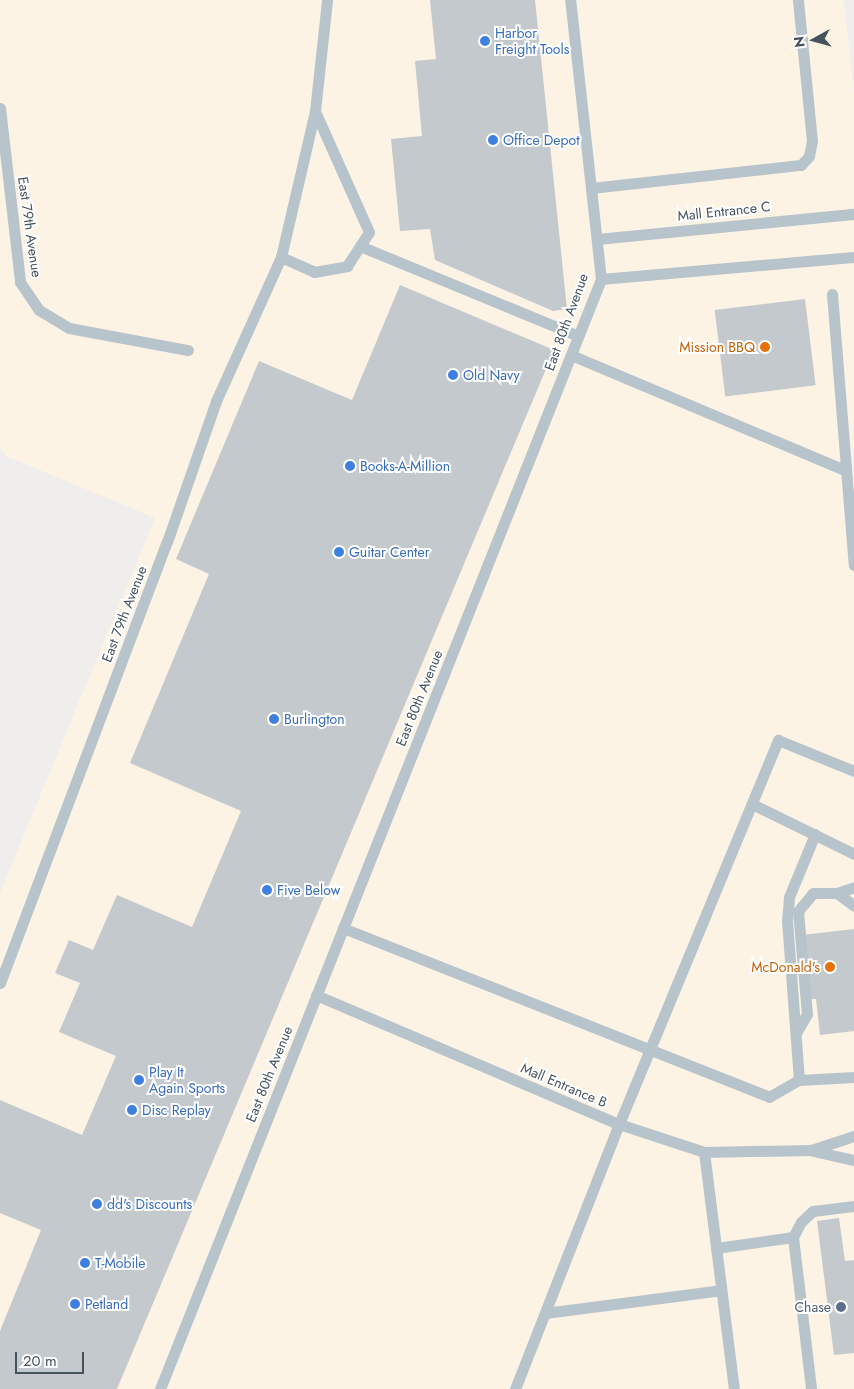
<!DOCTYPE html>
<style>
body{margin:0}
#map{position:relative;width:854px;height:1389px;overflow:hidden;background:#f0eded;font-family:Jost,sans-serif}
div>[style]{position:absolute}
.commercial>*{inset:0;background:#fcf3e5}
.building>*{inset:0;background:#c4c9cd;transform-origin:0 0}
.lane>*{height:11px;margin:-5.5px;padding:0 5.5px;transform-origin:5.5px;border-radius:5.5px;background:#b8c4cb}
.dots>*{width:14px;height:14px;translate:-50% -50%;box-sizing:border-box;border:2px solid #fff;border-radius:50%}
span{translate:-50% -50%;white-space:nowrap;text-align:center;line-height:1.15;-webkit-text-stroke:4px #fff;paint-order:stroke}
.shop-label{font-size:14px;color:#366cbe}
.left{translate:0 -50%;text-align:left}
.street-label{font-size:14px;color:#45535c}
.food-label{font-size:14px;color:#c56008}
.right{translate:-100% -50%;text-align:right}
.service-label{font-size:14px;color:#4e5e75}
.north{position:absolute;left:789px;top:15px;width:50px;height:50px;-webkit-text-stroke:4px #fff;paint-order:stroke;rotate:263deg;font-size:14px;font-weight:700;line-height:20px;text-align:center;color:#45535c}
.north::after{content:'';display:block;margin:auto;width:18px;height:22px;background:#45535c;clip-path:polygon(50% 0,100% 100%,50% 72%,0 100%)}
.scale{position:absolute;left:15px;top:1352px;width:69px;height:22px;box-sizing:border-box;border:2px solid #45535c;border-top:0;padding-left:6px;font-size:15px;line-height:18px;white-space:nowrap;color:#45535c;-webkit-text-stroke:4px #fff;paint-order:stroke}
</style>
<div id="map">
<div class="commercial">
<i style="clip-path:polygon(0 0,844px 0,854px 93px,854px 1389px,0 1389px,0 893px,155px 518px,6px 456px,0 448px)"></i>
</div>
<div class="building">
<i style="clip-path:polygon(430px 0,535px 0,567px 309px,553px 311px,435px 260px,430px 229px,400px 231px,391px 139px,422px 136px,415px 61px,436px 59px)"></i>
<i style="clip-path:polygon(400px 285px,554px 350px,117px 1389px,0 1389px,0 1331px,41px 1230px,0 1213px,0 1100px,82px 1135px,116px 1056px,59px 1032px,80px 983px,55px 973px,69px 940px,93px 950px,117px 895px,192px 927px,241px 811px,130px 763px,209px 574px,176px 559px,259px 361px,352px 400px)"></i>
<i style="left:805px;top:299px;width:87px;height:91px;rotate:83deg"></i>
<i style="clip-path:polygon(854px 929px,854px 1031px,820px 1035px,816px 999px,809px 999px,802px 935px)"></i>
<i style="clip-path:polygon(839px 1218px,845px 1261px,854px 1260px,854px 1353px,834px 1355px,817px 1221px)"></i>
</div>
<div class="lane">
<i style="left:0;top:108px;width:175px;rotate:83.4deg"></i>
<i style="left:20px;top:282px;width:34px;rotate:56deg"></i>
<i style="left:39px;top:310px;width:35px;rotate:31deg"></i>
<i style="left:69px;top:328px;width:121px;rotate:10.5deg"></i>
<i style="left:591px;top:188px;width:211px;rotate:-6.3deg"></i>
<i style="left:801px;top:165px;width:12px;rotate:-48deg"></i>
<i style="left:809px;top:156px;width:15px;rotate:-79deg"></i>
<i style="left:812px;top:141px;width:142px;rotate:-95.7deg"></i>
<i style="left:597px;top:239px;width:258px;rotate:-5.6deg"></i>
<i style="left:360px;top:246px;width:236px;rotate:22.4deg"></i>
<i style="left:281px;top:257px;width:36px;rotate:24deg"></i>
<i style="left:314px;top:272px;width:34px;rotate:-10deg"></i>
<i style="left:347px;top:266px;width:40px;rotate:-57.1deg"></i>
<i style="left:369px;top:232px;width:133px;rotate:-114.1deg"></i>
<i style="left:601px;top:279px;width:254px;rotate:-5deg"></i>
<i style="left:832px;top:294px;width:272px;rotate:85.4deg"></i>
<i style="left:571px;top:355px;width:297px;rotate:22.8deg"></i>
<i style="left:752px;top:804px;width:114px;rotate:26.1deg"></i>
<i style="left:837px;top:893px;width:18px;rotate:-19deg"></i>
<i style="left:343px;top:928px;width:458px;rotate:21.6deg"></i>
<i style="left:769px;top:1097px;width:34px;rotate:-30deg"></i>
<i style="left:799px;top:1080px;width:55px;rotate:-3.1deg"></i>
<i style="left:0;top:983px;width:472px;rotate:-69.3deg"></i>
<i style="left:167px;top:542px;width:149px;rotate:-70.8deg"></i>
<i style="left:216px;top:401px;width:158px;rotate:-65.7deg"></i>
<i style="left:281px;top:257px;width:150px;rotate:-76.9deg"></i>
<i style="left:315px;top:111px;width:112px;rotate:-83.8deg"></i>
<i style="left:316px;top:995px;width:329px;rotate:23.1deg"></i>
<i style="left:619px;top:1124px;width:89px;rotate:18.2deg"></i>
<i style="left:704px;top:1152px;width:107px;rotate:-1.1deg"></i>
<i style="left:811px;top:1150px;width:45px;rotate:-18deg"></i>
<i style="left:796px;top:1033px;width:22px;rotate:-60deg"></i>
<i style="left:807px;top:1014px;width:103px;rotate:-95deg"></i>
<i style="left:798px;top:911px;width:23px;rotate:-50deg"></i>
<i style="left:813px;top:893px;width:24px"></i>
<i style="left:837px;top:893px;width:21px;rotate:37deg"></i>
<i style="left:799px;top:1080px;width:159px;rotate:-94.3deg"></i>
<i style="left:787px;top:921px;width:24px;rotate:-85deg"></i>
<i style="left:789px;top:897px;width:68px;rotate:-67.6deg"></i>
<i style="left:813px;top:1151px;width:42px;rotate:12.4deg"></i>
<i style="left:704px;top:1152px;width:239px;rotate:82.8deg"></i>
<i style="left:793px;top:1237px;width:17px;rotate:-62deg"></i>
<i style="left:801px;top:1222px;width:16px;rotate:-43deg"></i>
<i style="left:813px;top:1211px;width:41px;rotate:-7deg"></i>
<i style="left:716px;top:1248px;width:78px;rotate:-8.1deg"></i>
<i style="left:793px;top:1237px;width:153px;rotate:83.2deg"></i>
<i style="left:545px;top:1313px;width:177px;rotate:-7.4deg"></i>
<i style="left:160px;top:1389px;width:1194px;rotate:-68.33deg"></i>
<i style="left:601px;top:279px;width:281px;rotate:-96.3deg"></i>
<i style="left:515px;top:1389px;width:285px;rotate:-68.6deg"></i>
<i style="left:619px;top:1124px;width:416px;rotate:-67.5deg"></i>
<i style="left:778px;top:740px;width:82px;rotate:22.2deg"></i>
</div>
<div class="dots">
<i style="left:485px;top:41px;background:#3f7fe0"></i>
<i style="left:493px;top:140px;background:#3f7fe0"></i>
<i style="left:765px;top:347px;background:#e8710a"></i>
<i style="left:453px;top:375px;background:#3f7fe0"></i>
<i style="left:350px;top:466px;background:#3f7fe0"></i>
<i style="left:339px;top:552px;background:#3f7fe0"></i>
<i style="left:274px;top:719px;background:#3f7fe0"></i>
<i style="left:267px;top:890px;background:#3f7fe0"></i>
<i style="left:830px;top:967px;background:#e8710a"></i>
<i style="left:139px;top:1080px;background:#3f7fe0"></i>
<i style="left:132px;top:1110px;background:#3f7fe0"></i>
<i style="left:97px;top:1204px;background:#3f7fe0"></i>
<i style="left:85px;top:1263px;background:#3f7fe0"></i>
<i style="left:75px;top:1304px;background:#3f7fe0"></i>
<i style="left:841px;top:1307px;background:#5c6f8a"></i>
</div>
<div class="shop-label">
<span class="left" style="left:495px;top:41px">Harbor<br>Freight Tools</span>
<span class="left" style="left:503px;top:140px">Office Depot</span>
<span class="left" style="left:463px;top:375px">Old Navy</span>
<span class="left" style="left:360px;top:466px">Books-A-Million</span>
<span class="left" style="left:349px;top:552px">Guitar Center</span>
<span class="left" style="left:284px;top:719px">Burlington</span>
<span class="left" style="left:277px;top:890px">Five Below</span>
<span class="left" style="left:149px;top:1080px">Play It<br>Again Sports</span>
<span class="left" style="left:142px;top:1110px">Disc Replay</span>
<span class="left" style="left:107px;top:1204px">dd's Discounts</span>
<span class="left" style="left:95px;top:1263px">T-Mobile</span>
<span class="left" style="left:85px;top:1304px">Petland</span>
</div>
<div class="street-label">
<span style="left:724px;top:211px;rotate:-6deg">Mall Entrance C</span>
<span style="left:30px;top:227px;rotate:82deg">East 79th Avenue</span>
<span style="left:566px;top:322px;rotate:-70deg">East 80th Avenue</span>
<span style="left:124px;top:614px;rotate:-69deg">East 79th Avenue</span>
<span style="left:419px;top:698px;rotate:-68deg">East 80th Avenue</span>
<span style="left:269px;top:1074px;rotate:-68deg">East 80th Avenue</span>
<span style="left:564px;top:1085px;rotate:23deg">Mall Entrance B</span>
</div>
<div class="food-label">
<span class="right" style="left:755px;top:347px">Mission BBQ</span>
<span class="right" style="left:820px;top:967px">McDonald's</span>
</div>
<div class="service-label">
<span class="right" style="left:831px;top:1307px">Chase</span>
</div>
<div class="north">N</div>
<div class="scale">20 m</div>
</div>
